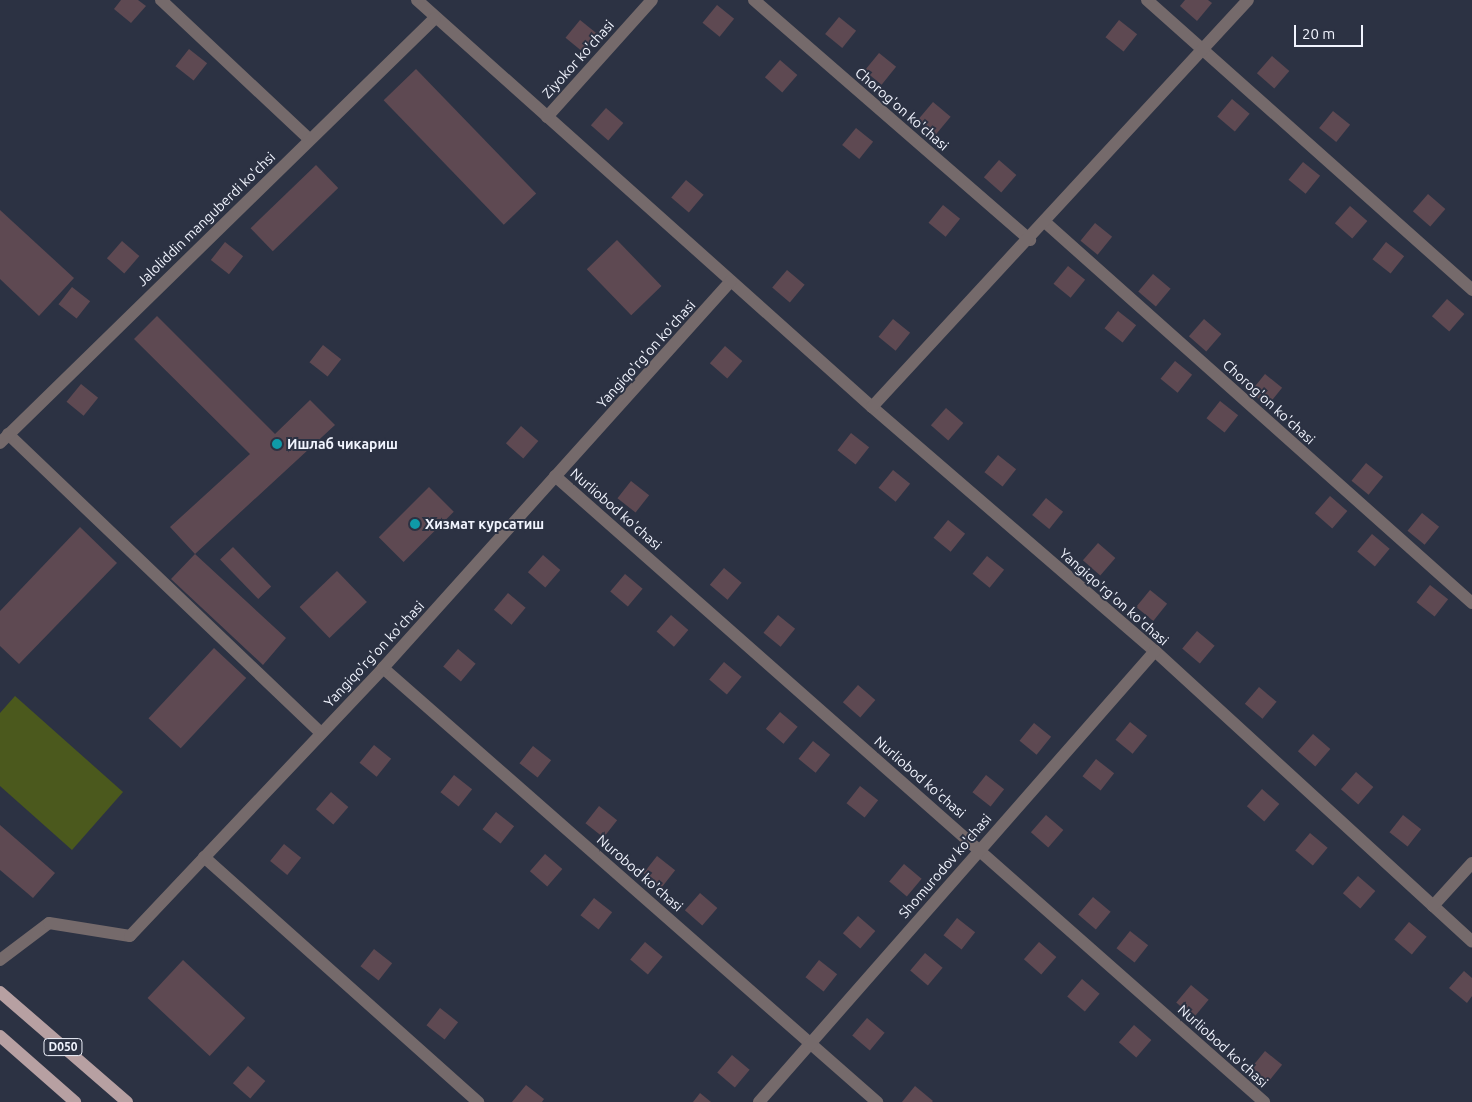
<!DOCTYPE html>
<meta charset="utf-8">
<style>
body{margin:0}
#map{position:relative;width:1472px;height:1102px;overflow:hidden;background:#2c3243;font-family:Ubuntu,sans-serif}
div>[style]{position:absolute}
.green>*{inset:0;background:#4b591d}
.building>*{inset:0;background:#5e4952;transform-origin:0 0}
.street>*{height:12px;margin:-6px;padding:0 6px;transform-origin:6px;border-radius:6px;background:#756a6b}
.primary>*{height:12px;margin:-6px;padding:0 6px;transform-origin:6px;border-radius:6px;background:#b7a0a2}
.dots>*{width:14px;height:14px;translate:-50% -50%;box-sizing:border-box;border:2px solid #2c3243;border-radius:50%}
span{translate:-50% -50%;white-space:nowrap;text-align:center;line-height:1.15;-webkit-text-stroke:4px #2c3243;paint-order:stroke}
.shield-label span{padding:1px 4px;background:#2c3243;border:1px solid;border-radius:4px;-webkit-text-stroke-width:0}
.shield-label{font-size:12px;color:#f1f4fe;font-weight:700}
.street-label{font-size:14px;color:#f1f4fe}
.poi-label{font-size:14px;color:#f1f4fe;font-weight:700}
.left{translate:0 -50%;text-align:left}
.scale{position:absolute;left:1294px;top:25px;width:69px;height:22px;box-sizing:border-box;border:2px solid #f1f4fe;border-top:0;padding-left:6px;font-size:15px;line-height:18px;white-space:nowrap;color:#f1f4fe;-webkit-text-stroke:4px #2c3243;paint-order:stroke}
</style>
<div id="map">
<div class="green">
<i style="clip-path:polygon(15px 696px,123px 792px,72px 850px,0 786px,0 713px)"></i>
</div>
<div class="building">
<i style="clip-path:polygon(121px 0,138px 0,146px 6px,131px 23px,114px 9px)"></i>
<i style="clip-path:polygon(1185px 0,1208px 0,1212px 3px,1197px 21px,1180px 6px)"></i>
<i style="left:717px;top:5px;width:22px;height:23px;rotate:39deg"></i>
<i style="left:839px;top:17px;width:22px;height:22px;rotate:39deg"></i>
<i style="left:580px;top:20px;width:22px;height:23px;rotate:39deg"></i>
<i style="left:1119px;top:20px;width:23px;height:22px;rotate:38deg"></i>
<i style="left:189px;top:49px;width:23px;height:22px;rotate:38deg"></i>
<i style="left:879px;top:53px;width:22px;height:23px;rotate:39deg"></i>
<i style="left:1272px;top:56px;width:23px;height:23px;rotate:41deg"></i>
<i style="left:780px;top:60px;width:23px;height:23px;rotate:41deg"></i>
<i style="left:416px;top:69px;width:173px;height:45px;rotate:46deg"></i>
<i style="left:1232px;top:99px;width:23px;height:23px;rotate:40deg"></i>
<i style="left:933px;top:102px;width:23px;height:23px;rotate:40deg"></i>
<i style="left:606px;top:108px;width:23px;height:23px;rotate:41deg"></i>
<i style="left:1333px;top:111px;width:22px;height:22px;rotate:39deg"></i>
<i style="left:856px;top:128px;width:22px;height:22px;rotate:39deg"></i>
<i style="left:999px;top:160px;width:23px;height:23px;rotate:41deg"></i>
<i style="left:1303px;top:162px;width:22px;height:23px;rotate:39deg"></i>
<i style="left:316px;top:165px;width:32px;height:91px;rotate:46deg"></i>
<i style="left:686px;top:180px;width:23px;height:23px;rotate:40deg"></i>
<i style="left:1428px;top:194px;width:23px;height:23px;rotate:41deg"></i>
<i style="left:943px;top:205px;width:22px;height:23px;rotate:39deg"></i>
<i style="left:1350px;top:206px;width:23px;height:23px;rotate:41deg"></i>
<i style="clip-path:polygon(0 210px,74px 278px,39px 316px,0 279px)"></i>
<i style="left:1095px;top:223px;width:22px;height:23px;rotate:39deg"></i>
<i style="left:617px;top:240px;width:64px;height:42px;rotate:46deg"></i>
<i style="left:122px;top:241px;width:23px;height:23px;rotate:41deg"></i>
<i style="left:225px;top:242px;width:23px;height:23px;rotate:38deg"></i>
<i style="left:1386px;top:242px;width:23px;height:22px;rotate:38deg"></i>
<i style="left:1068px;top:266px;width:22px;height:23px;rotate:39deg"></i>
<i style="left:787px;top:270px;width:23px;height:23px;rotate:40deg"></i>
<i style="left:1153px;top:274px;width:23px;height:23px;rotate:40deg"></i>
<i style="left:72px;top:287px;width:23px;height:22px;rotate:38deg"></i>
<i style="left:1447px;top:299px;width:23px;height:23px;rotate:41deg"></i>
<i style="left:1118px;top:311px;width:23px;height:22px;rotate:38deg"></i>
<i style="clip-path:polygon(157px 316px,275px 434px,310px 400px,335px 425px,195px 554px,286px 638px,263px 665px,171px 579px,195px 554px,170px 527px,250px 454px,134px 339px)"></i>
<i style="left:893px;top:319px;width:22px;height:23px;rotate:39deg"></i>
<i style="left:1204px;top:319px;width:23px;height:23px;rotate:41deg"></i>
<i style="left:323px;top:345px;width:23px;height:22px;rotate:38deg"></i>
<i style="left:725px;top:346px;width:23px;height:23px;rotate:41deg"></i>
<i style="left:1175px;top:361px;width:22px;height:23px;rotate:39deg"></i>
<i style="left:1265px;top:374px;width:22px;height:23px;rotate:39deg"></i>
<i style="left:81px;top:384px;width:22px;height:23px;rotate:39deg"></i>
<i style="left:1220px;top:401px;width:23px;height:22px;rotate:38deg"></i>
<i style="left:946px;top:408px;width:23px;height:23px;rotate:41deg"></i>
<i style="left:521px;top:426px;width:23px;height:23px;rotate:41deg"></i>
<i style="left:851px;top:433px;width:23px;height:22px;rotate:38deg"></i>
<i style="left:998px;top:455px;width:23px;height:22px;rotate:38deg"></i>
<i style="left:1366px;top:463px;width:22px;height:23px;rotate:39deg"></i>
<i style="left:893px;top:470px;width:22px;height:23px;rotate:39deg"></i>
<i style="left:631px;top:481px;width:23px;height:22px;rotate:38deg"></i>
<i style="left:429px;top:487px;width:35px;height:71px;rotate:45deg"></i>
<i style="left:1330px;top:496px;width:23px;height:23px;rotate:41deg"></i>
<i style="left:1046px;top:498px;width:22px;height:22px;rotate:39deg"></i>
<i style="left:1422px;top:513px;width:22px;height:23px;rotate:39deg"></i>
<i style="left:948px;top:520px;width:22px;height:23px;rotate:39deg"></i>
<i style="clip-path:polygon(80px 527px,117px 563px,19px 664px,0 646px,0 611px)"></i>
<i style="left:1372px;top:534px;width:23px;height:23px;rotate:40deg"></i>
<i style="left:1098px;top:543px;width:23px;height:23px;rotate:41deg"></i>
<i style="left:233px;top:547px;width:55px;height:18px;rotate:46deg"></i>
<i style="left:543px;top:555px;width:23px;height:23px;rotate:41deg"></i>
<i style="left:987px;top:556px;width:22px;height:23px;rotate:39deg"></i>
<i style="left:724px;top:568px;width:23px;height:22px;rotate:40deg"></i>
<i style="left:337px;top:571px;width:43px;height:52px;rotate:46deg"></i>
<i style="left:625px;top:574px;width:23px;height:23px;rotate:40deg"></i>
<i style="left:1430px;top:585px;width:23px;height:22px;rotate:38deg"></i>
<i style="left:1150px;top:590px;width:22px;height:22px;rotate:39deg"></i>
<i style="left:508px;top:593px;width:23px;height:22px;rotate:40deg"></i>
<i style="left:671px;top:615px;width:23px;height:22px;rotate:41deg"></i>
<i style="left:778px;top:615px;width:22px;height:23px;rotate:39deg"></i>
<i style="left:1197px;top:631px;width:23px;height:23px;rotate:40deg"></i>
<i style="left:214px;top:648px;width:44px;height:96px;rotate:43deg"></i>
<i style="left:458px;top:649px;width:23px;height:23px;rotate:40deg"></i>
<i style="left:724px;top:662px;width:23px;height:23px;rotate:40deg"></i>
<i style="left:858px;top:685px;width:23px;height:23px;rotate:41deg"></i>
<i style="left:1259px;top:687px;width:23px;height:22px;rotate:40deg"></i>
<i style="left:780px;top:712px;width:23px;height:22px;rotate:40deg"></i>
<i style="left:1130px;top:722px;width:22px;height:23px;rotate:39deg"></i>
<i style="left:1034px;top:723px;width:22px;height:23px;rotate:39deg"></i>
<i style="left:1313px;top:734px;width:23px;height:23px;rotate:41deg"></i>
<i style="left:813px;top:741px;width:22px;height:23px;rotate:39deg"></i>
<i style="left:374px;top:745px;width:22px;height:23px;rotate:39deg"></i>
<i style="left:533px;top:746px;width:23px;height:22px;rotate:38deg"></i>
<i style="left:1096px;top:759px;width:23px;height:22px;rotate:38deg"></i>
<i style="left:1356px;top:772px;width:23px;height:23px;rotate:41deg"></i>
<i style="left:454px;top:775px;width:23px;height:22px;rotate:38deg"></i>
<i style="left:986px;top:775px;width:23px;height:22px;rotate:38deg"></i>
<i style="left:860px;top:786px;width:23px;height:22px;rotate:38deg"></i>
<i style="left:1262px;top:789px;width:23px;height:23px;rotate:41deg"></i>
<i style="left:331px;top:792px;width:23px;height:23px;rotate:41deg"></i>
<i style="left:599px;top:806px;width:23px;height:22px;rotate:38deg"></i>
<i style="left:496px;top:812px;width:23px;height:22px;rotate:38deg"></i>
<i style="left:1046px;top:815px;width:23px;height:23px;rotate:41deg"></i>
<i style="left:1403px;top:815px;width:23px;height:22px;rotate:38deg"></i>
<i style="clip-path:polygon(0 825px,55px 873px,33px 898px,0 870px)"></i>
<i style="left:1310px;top:833px;width:23px;height:23px;rotate:40deg"></i>
<i style="left:284px;top:844px;width:22px;height:22px;rotate:39deg"></i>
<i style="left:545px;top:854px;width:23px;height:23px;rotate:41deg"></i>
<i style="left:657px;top:856px;width:23px;height:22px;rotate:38deg"></i>
<i style="left:904px;top:864px;width:23px;height:23px;rotate:40deg"></i>
<i style="left:1358px;top:876px;width:23px;height:23px;rotate:41deg"></i>
<i style="left:700px;top:893px;width:23px;height:23px;rotate:41deg"></i>
<i style="left:1093px;top:897px;width:23px;height:23px;rotate:40deg"></i>
<i style="left:594px;top:898px;width:23px;height:22px;rotate:38deg"></i>
<i style="left:858px;top:916px;width:23px;height:23px;rotate:41deg"></i>
<i style="left:957px;top:918px;width:23px;height:22px;rotate:38deg"></i>
<i style="left:1409px;top:922px;width:23px;height:23px;rotate:40deg"></i>
<i style="left:1130px;top:931px;width:23px;height:22px;rotate:38deg"></i>
<i style="left:645px;top:942px;width:23px;height:23px;rotate:40deg"></i>
<i style="left:1039px;top:942px;width:23px;height:23px;rotate:41deg"></i>
<i style="left:374px;top:949px;width:23px;height:22px;rotate:38deg"></i>
<i style="left:925px;top:953px;width:23px;height:23px;rotate:40deg"></i>
<i style="left:183px;top:960px;width:85px;height:52px;rotate:43deg"></i>
<i style="left:819px;top:960px;width:23px;height:22px;rotate:38deg"></i>
<i style="clip-path:polygon(1464px 971px,1472px 978px,1472px 996px,1467px 1003px,1449px 988px)"></i>
<i style="left:1082px;top:979px;width:23px;height:23px;rotate:40deg"></i>
<i style="left:1191px;top:985px;width:23px;height:23px;rotate:40deg"></i>
<i style="left:440px;top:1008px;width:23px;height:22px;rotate:38deg"></i>
<i style="left:867px;top:1018px;width:23px;height:23px;rotate:40deg"></i>
<i style="left:1134px;top:1025px;width:23px;height:23px;rotate:41deg"></i>
<i style="left:1265px;top:1051px;width:22px;height:22px;rotate:39deg"></i>
<i style="left:732px;top:1055px;width:23px;height:23px;rotate:40deg"></i>
<i style="left:248px;top:1066px;width:23px;height:23px;rotate:41deg"></i>
<i style="clip-path:polygon(526px 1085px,544px 1099px,542px 1102px,512px 1102px)"></i>
<i style="clip-path:polygon(915px 1086px,933px 1101px,932px 1102px,902px 1102px)"></i>
<i style="clip-path:polygon(700px 1093px,711px 1102px,693px 1102px)"></i>
</div>
<div class="street">
<i style="left:161px;top:0;width:203px;rotate:43.2deg"></i>
<i style="left:417px;top:0;width:610px;rotate:41.81deg"></i>
<i style="left:872px;top:407px;width:374px;rotate:40.8deg"></i>
<i style="left:1155px;top:651px;width:430px;rotate:42.5deg"></i>
<i style="left:754px;top:0;width:366px;rotate:41deg"></i>
<i style="left:1147px;top:0;width:436px;rotate:41.7deg"></i>
<i style="left:547px;top:117px;width:157px;rotate:-48.1deg"></i>
<i style="left:1046px;top:223px;width:571px;rotate:41.73deg"></i>
<i style="left:872px;top:407px;width:554px;rotate:-47.27deg"></i>
<i style="left:8px;top:434px;width:433px;rotate:43.7deg"></i>
<i style="left:0;top:443px;width:608px;rotate:-44.33deg"></i>
<i style="left:555px;top:476px;width:946px;rotate:41.44deg"></i>
<i style="left:383px;top:668px;width:658px;rotate:41.3deg"></i>
<i style="left:204px;top:857px;width:368px;rotate:41.8deg"></i>
<i style="left:1433px;top:906px;width:58px;rotate:-47.8deg"></i>
<i style="left:0;top:960px;width:61px;rotate:-37.1deg"></i>
<i style="left:49px;top:923px;width:82px;rotate:9.1deg"></i>
<i style="left:130px;top:936px;width:369px;rotate:-46.6deg"></i>
<i style="left:383px;top:668px;width:520px;rotate:-48.04deg"></i>
<i style="left:759px;top:1102px;width:600px;rotate:-48.72deg"></i>
</div>
<div class="primary">
<i style="left:0;top:992px;width:168px;rotate:40.9deg"></i>
<i style="left:0;top:1036px;width:100px;rotate:41.3deg"></i>
</div>
<div class="dots">
<i style="left:277px;top:444px;background:#0f9aa8"></i>
<i style="left:415px;top:524px;background:#0f9aa8"></i>
</div>
<div class="shield-label">
<span style="left:63px;top:1047px">D050</span>
</div>
<div class="street-label">
<span style="left:578px;top:59px;rotate:-48deg">Ziyokor ko'chasi</span>
<span style="left:902px;top:109px;rotate:41deg">Chorog'on ko'chasi</span>
<span style="left:206px;top:219px;rotate:-44deg">Jaloliddin manguberdi ko'chsi</span>
<span style="left:646px;top:354px;rotate:-48deg">Yangiqo'rg'on ko'chasi</span>
<span style="left:1269px;top:402px;rotate:42deg">Chorog'on ko'chasi</span>
<span style="left:616px;top:509px;rotate:41deg">Nurliobod ko'chasi</span>
<span style="left:1114px;top:597px;rotate:41deg">Yangiqo'rg'on ko'chasi</span>
<span style="left:374px;top:654px;rotate:-47deg">Yangiqo'rg'on ko'chasi</span>
<span style="left:920px;top:777px;rotate:41deg">Nurliobod ko'chasi</span>
<span style="left:945px;top:866px;rotate:-49deg">Shomurodov ko'chasi</span>
<span style="left:640px;top:873px;rotate:41deg">Nurobod ko'chasi</span>
<span style="left:1223px;top:1046px;rotate:42deg">Nurliobod ko'chasi</span>
</div>
<div class="poi-label">
<span class="left" style="left:287px;top:444px">Ишлаб чикариш</span>
<span class="left" style="left:425px;top:524px">Хизмат курсатиш</span>
</div>
<div class="scale">20 m</div>
</div>
